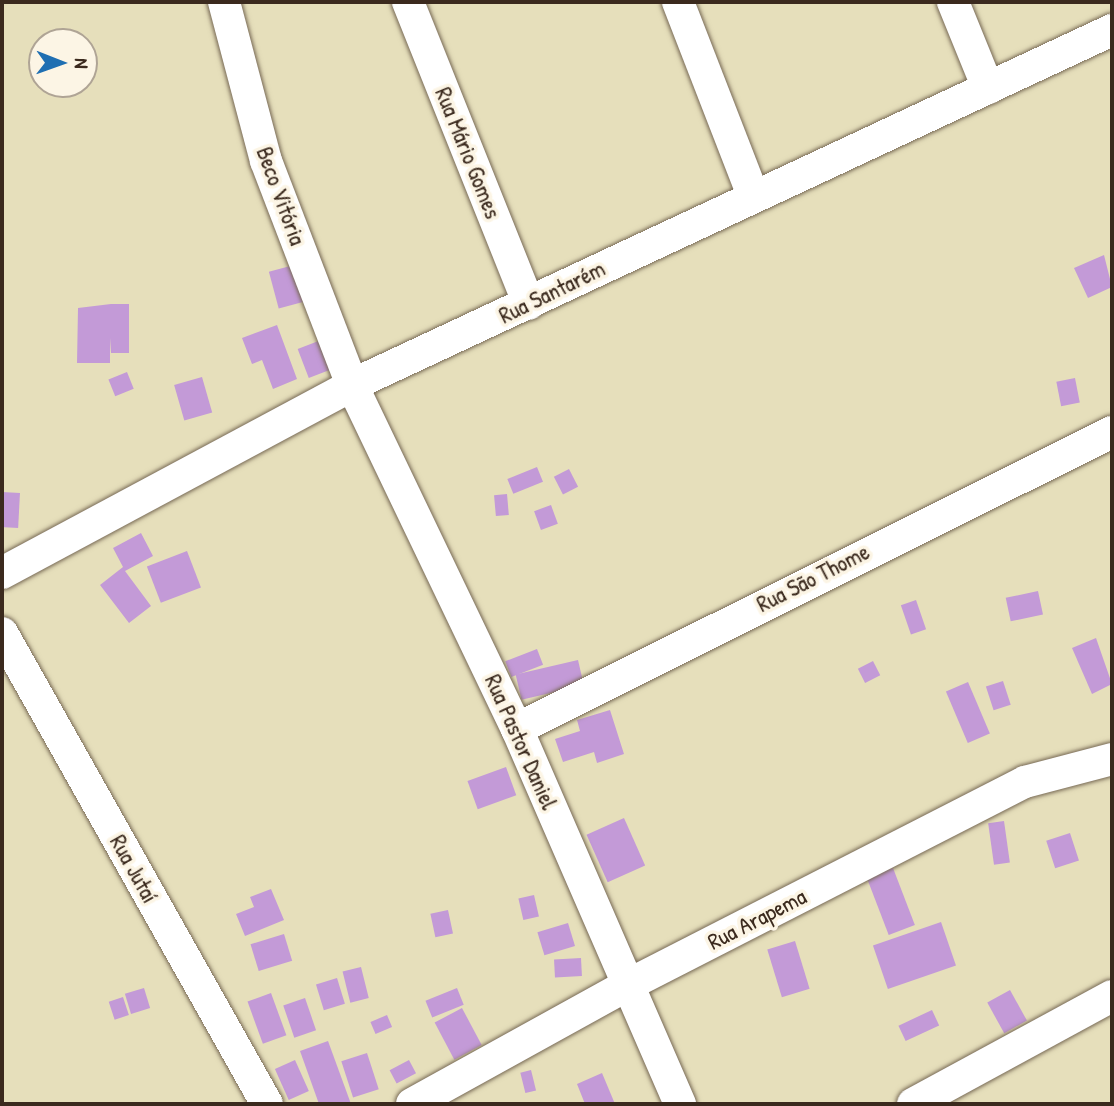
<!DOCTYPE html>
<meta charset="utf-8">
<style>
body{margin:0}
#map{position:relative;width:1114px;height:1106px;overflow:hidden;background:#e6dfbb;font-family:"Patrick Hand",sans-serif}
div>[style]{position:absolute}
.building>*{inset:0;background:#c39ad7;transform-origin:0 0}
.roads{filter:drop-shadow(0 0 2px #776955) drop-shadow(0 0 2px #776955)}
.minor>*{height:32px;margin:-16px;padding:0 16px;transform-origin:16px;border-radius:16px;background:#fff}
span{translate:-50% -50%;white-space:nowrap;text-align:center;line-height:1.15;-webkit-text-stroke:7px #fcf5e5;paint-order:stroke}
.street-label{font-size:23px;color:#3b2a1e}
.frame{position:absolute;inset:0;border:4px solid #3b2a1e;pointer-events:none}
.north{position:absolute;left:28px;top:28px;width:70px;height:70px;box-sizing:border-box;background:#fcf5e5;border:2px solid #afa495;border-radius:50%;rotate:91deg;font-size:19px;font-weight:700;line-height:28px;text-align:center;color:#3b2a1e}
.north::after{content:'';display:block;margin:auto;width:24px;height:32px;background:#1f6fb2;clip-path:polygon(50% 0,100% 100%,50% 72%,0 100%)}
</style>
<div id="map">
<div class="building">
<i style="clip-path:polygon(1104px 255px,1112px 287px,1088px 298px,1074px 268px)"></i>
<i style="left:294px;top:265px;width:38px;height:26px;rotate:75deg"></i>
<i style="clip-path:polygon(111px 304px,129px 304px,129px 353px,111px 353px,110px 338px,110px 363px,77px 363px,78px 308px)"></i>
<i style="clip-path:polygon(277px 325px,297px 379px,273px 389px,262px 360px,252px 364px,242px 338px)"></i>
<i style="left:321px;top:340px;width:31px;height:25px;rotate:69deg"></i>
<i style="left:127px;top:372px;width:18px;height:20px;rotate:68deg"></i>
<i style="left:202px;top:377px;width:37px;height:29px;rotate:74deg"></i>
<i style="left:1075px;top:378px;width:25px;height:19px;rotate:79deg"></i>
<i style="left:537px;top:467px;width:16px;height:32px;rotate:68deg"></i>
<i style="left:569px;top:469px;width:20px;height:17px;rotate:63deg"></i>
<i style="left:2px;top:492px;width:18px;height:35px;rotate:3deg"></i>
<i style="left:507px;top:494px;width:21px;height:13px;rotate:85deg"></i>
<i style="left:551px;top:505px;width:20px;height:18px;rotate:70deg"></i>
<i style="clip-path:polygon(141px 533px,153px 556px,125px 571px,151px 606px,129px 623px,100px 585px,123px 567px,113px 548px)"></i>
<i style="left:187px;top:551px;width:39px;height:43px;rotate:69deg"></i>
<i style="left:1038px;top:591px;width:24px;height:33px;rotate:78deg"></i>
<i style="left:916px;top:600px;width:31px;height:16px;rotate:71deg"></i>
<i style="clip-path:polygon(1096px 638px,1112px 684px,1092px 694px,1072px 648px)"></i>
<i style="left:537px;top:649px;width:17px;height:34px;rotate:69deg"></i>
<i style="left:578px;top:660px;width:26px;height:64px;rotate:77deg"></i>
<i style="left:873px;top:661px;width:16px;height:17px;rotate:63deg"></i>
<i style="left:1003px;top:681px;width:25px;height:18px;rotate:72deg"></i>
<i style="left:968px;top:682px;width:56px;height:24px;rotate:67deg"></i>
<i style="clip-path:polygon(610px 710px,624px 754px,597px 763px,594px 752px,563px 762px,555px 739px,580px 731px,577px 720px)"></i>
<i style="left:506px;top:767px;width:30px;height:41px;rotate:70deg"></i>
<i style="left:624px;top:818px;width:52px;height:41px;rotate:66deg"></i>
<i style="left:1004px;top:821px;width:42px;height:16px;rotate:82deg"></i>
<i style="left:1070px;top:833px;width:29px;height:25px;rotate:72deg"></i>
<i style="left:893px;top:868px;width:61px;height:28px;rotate:69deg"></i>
<i style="clip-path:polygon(271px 889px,284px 920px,245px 936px,236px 914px,254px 907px,250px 897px)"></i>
<i style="left:534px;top:895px;width:22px;height:16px;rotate:77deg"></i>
<i style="left:448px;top:910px;width:24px;height:18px;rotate:78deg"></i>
<i style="left:941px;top:922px;width:46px;height:72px;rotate:71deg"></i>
<i style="left:568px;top:923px;width:24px;height:32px;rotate:73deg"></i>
<i style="left:284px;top:934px;width:28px;height:35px;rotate:73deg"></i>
<i style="left:795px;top:941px;width:50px;height:29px;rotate:73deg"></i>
<i style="left:581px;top:958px;width:18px;height:27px;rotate:87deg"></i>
<i style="left:361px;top:967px;width:32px;height:19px;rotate:76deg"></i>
<i style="left:337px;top:978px;width:27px;height:22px;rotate:73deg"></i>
<i style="left:144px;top:988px;width:21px;height:20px;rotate:73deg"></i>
<i style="left:457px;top:988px;width:18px;height:34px;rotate:68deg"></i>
<i style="left:1010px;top:990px;width:35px;height:26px;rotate:61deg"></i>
<i style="left:271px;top:993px;width:45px;height:25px;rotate:70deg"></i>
<i style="left:123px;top:997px;width:19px;height:15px;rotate:72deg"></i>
<i style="left:305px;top:998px;width:34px;height:23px;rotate:71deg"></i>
<i style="left:462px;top:1008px;width:42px;height:31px;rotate:62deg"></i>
<i style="left:932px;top:1010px;width:17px;height:37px;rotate:65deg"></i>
<i style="left:387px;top:1015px;width:13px;height:18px;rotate:67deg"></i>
<i style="clip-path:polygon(328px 1041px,351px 1104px,319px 1104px,300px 1051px)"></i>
<i style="left:367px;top:1053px;width:38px;height:27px;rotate:72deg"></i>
<i style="left:295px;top:1060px;width:34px;height:22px;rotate:66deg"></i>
<i style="left:409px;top:1060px;width:15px;height:22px;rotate:62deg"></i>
<i style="left:531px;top:1070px;width:21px;height:11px;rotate:76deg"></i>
<i style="clip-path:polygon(602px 1073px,615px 1104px,585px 1104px,577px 1084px)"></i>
</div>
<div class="roads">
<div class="minor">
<i style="left:224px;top:2px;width:164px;rotate:75.2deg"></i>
<i style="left:266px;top:161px;width:240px;rotate:69deg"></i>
<i style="left:352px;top:385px;width:382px;rotate:64.4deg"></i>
<i style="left:517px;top:729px;width:409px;rotate:66.5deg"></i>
<i style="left:408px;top:2px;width:325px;rotate:68.2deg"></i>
<i style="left:678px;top:2px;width:207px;rotate:68.8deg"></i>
<i style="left:953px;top:2px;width:93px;rotate:67.9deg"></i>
<i style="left:2px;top:573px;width:397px;rotate:-28.2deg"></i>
<i style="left:352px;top:385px;width:839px;rotate:-25.04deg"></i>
<i style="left:2px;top:633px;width:540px;rotate:60.64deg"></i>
<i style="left:517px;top:729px;width:665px;rotate:-26.53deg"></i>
<i style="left:412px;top:1104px;width:244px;rotate:-28.9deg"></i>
<i style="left:626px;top:986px;width:448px;rotate:-27.1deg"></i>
<i style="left:1025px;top:782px;width:90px;rotate:-14.8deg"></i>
<i style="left:913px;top:1104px;width:226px;rotate:-28.5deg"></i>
</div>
</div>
<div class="street-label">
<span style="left:468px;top:153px;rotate:68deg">Rua Mário Gomes</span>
<span style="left:281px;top:196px;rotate:70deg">Beco Vitória</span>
<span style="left:552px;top:292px;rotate:-26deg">Rua Santarém</span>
<span style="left:813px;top:578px;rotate:-27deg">Rua São Thome</span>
<span style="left:521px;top:742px;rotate:66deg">Rua Pastor Daniel</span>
<span style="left:134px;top:869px;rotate:61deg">Rua Jutaí</span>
<span style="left:757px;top:919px;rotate:-27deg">Rua Arapema</span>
</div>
<div class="frame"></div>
<div class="north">N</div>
</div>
